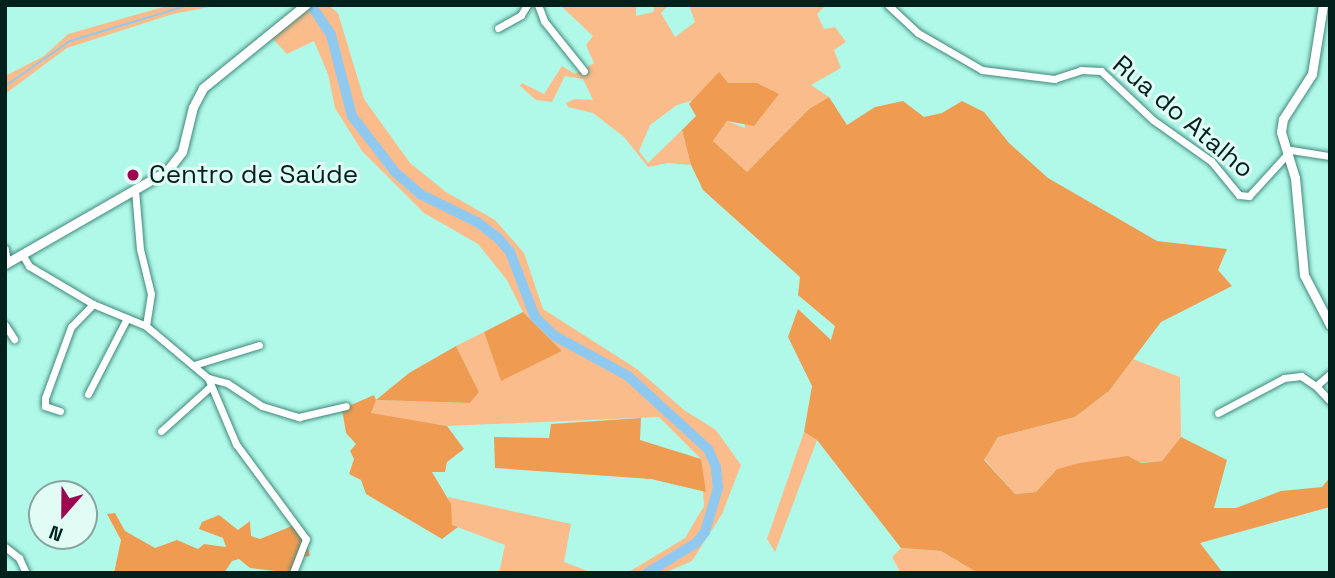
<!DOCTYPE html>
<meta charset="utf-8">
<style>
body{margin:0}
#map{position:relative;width:1335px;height:578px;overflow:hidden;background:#b0f9e9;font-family:"Space Grotesk",sans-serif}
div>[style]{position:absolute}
.green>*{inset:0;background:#fabc8b}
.forest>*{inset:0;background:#f09b52}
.stream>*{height:2px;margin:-1px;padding:0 1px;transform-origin:1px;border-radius:1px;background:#90c9f0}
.river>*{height:10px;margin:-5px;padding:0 5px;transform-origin:5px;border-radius:5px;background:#90c9f0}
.roads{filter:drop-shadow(0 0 2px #41887b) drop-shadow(0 0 2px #41887b)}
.minor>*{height:7px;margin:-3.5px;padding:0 3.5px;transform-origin:3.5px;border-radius:3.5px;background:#fff}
.major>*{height:9px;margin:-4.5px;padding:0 4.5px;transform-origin:4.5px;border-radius:4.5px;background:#fff}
.dots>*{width:19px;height:19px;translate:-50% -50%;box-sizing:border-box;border:4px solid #e0fcf5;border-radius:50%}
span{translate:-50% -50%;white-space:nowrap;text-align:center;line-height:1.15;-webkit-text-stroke:6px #e0fcf5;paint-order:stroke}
.street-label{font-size:26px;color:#02211c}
.poi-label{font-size:26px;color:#02211c}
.left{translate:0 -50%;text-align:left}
.frame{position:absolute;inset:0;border:7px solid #02211c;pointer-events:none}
.north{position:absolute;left:28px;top:480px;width:70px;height:70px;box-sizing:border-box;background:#e0fcf5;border:2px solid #87a49e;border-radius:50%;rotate:201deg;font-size:19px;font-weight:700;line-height:28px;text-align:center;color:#02211c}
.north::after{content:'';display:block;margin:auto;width:24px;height:32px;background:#9c0552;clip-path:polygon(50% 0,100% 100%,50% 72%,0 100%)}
</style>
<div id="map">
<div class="green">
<i style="clip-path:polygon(170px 5px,220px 5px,173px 14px,67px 48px,5px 94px,5px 76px,44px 56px,68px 34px)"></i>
<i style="clip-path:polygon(310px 5px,328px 5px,338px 13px,364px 99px,410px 163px,446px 192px,495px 220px,524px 253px,543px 309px,637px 369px,684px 410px,716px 430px,741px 465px,722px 514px,692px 561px,664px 573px,627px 573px,685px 538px,704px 506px,701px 459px,659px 417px,447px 426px,371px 414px,375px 400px,470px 403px,479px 392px,456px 346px,484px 332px,501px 380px,562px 351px,523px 312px,507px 280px,478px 244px,424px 213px,362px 151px,335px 108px,328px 74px,314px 41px,287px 54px,272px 38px)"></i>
<i style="clip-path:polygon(560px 5px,636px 5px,636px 16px,653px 12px,655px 5px,669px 5px,661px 13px,675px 37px,695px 22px,689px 5px,826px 5px,817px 14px,824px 29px,835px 27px,846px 42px,834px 50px,841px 68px,811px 85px,829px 97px,809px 109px,747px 172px,713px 141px,727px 121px,745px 128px,741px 86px,728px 83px,719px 73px,698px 99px,677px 105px,650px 125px,639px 151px,648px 163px,682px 130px,691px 165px,668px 163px,648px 167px,624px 137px,593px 113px,568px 107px,566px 103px,574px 99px,593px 100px,583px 79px,565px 76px,552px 102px,536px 100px,520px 86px,522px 83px,544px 94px,562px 66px,575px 74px,594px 63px,586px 45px,593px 36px)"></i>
<i style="clip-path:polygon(1133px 359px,1180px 377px,1181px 437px,1162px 461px,1057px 469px,1036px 492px,1015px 494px,984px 459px,998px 437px,1075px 417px,1109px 391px)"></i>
<i style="clip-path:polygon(804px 432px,817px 440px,775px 552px,767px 539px)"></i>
<i style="clip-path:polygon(448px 497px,571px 524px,564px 562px,593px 573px,499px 573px,505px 545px,452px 525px)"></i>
<i style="clip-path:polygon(901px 548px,941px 551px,978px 573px,901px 573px,892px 557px)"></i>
</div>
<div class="forest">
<i style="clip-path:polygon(719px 72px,728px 83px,757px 83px,779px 94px,754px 126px,727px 121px,713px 141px,747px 172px,809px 109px,829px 97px,847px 125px,875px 107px,903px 101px,924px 117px,942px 113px,962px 101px,984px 112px,1009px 143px,1048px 178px,1157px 241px,1227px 249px,1218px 270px,1232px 286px,1161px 322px,1109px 391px,1075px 417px,998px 437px,984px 460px,1015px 494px,1036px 492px,1057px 469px,1080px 463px,1128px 456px,1141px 463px,1162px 461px,1181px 437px,1227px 460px,1214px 508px,1236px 508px,1281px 491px,1322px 487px,1330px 477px,1330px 507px,1200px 543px,1223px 573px,978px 573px,941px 551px,901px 548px,817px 440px,804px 432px,812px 386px,788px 337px,798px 309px,831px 340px,835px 326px,798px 295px,800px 277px,703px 190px,691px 165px,682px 130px,696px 116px,689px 104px)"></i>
<i style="clip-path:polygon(523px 312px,562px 351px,501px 381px,484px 332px)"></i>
<i style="clip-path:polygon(456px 346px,479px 392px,470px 403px,376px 400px,371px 413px,447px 426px,464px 449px,447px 462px,445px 472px,432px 472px,451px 504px,452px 525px,458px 527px,442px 539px,366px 494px,361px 480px,349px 474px,354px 459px,350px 451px,356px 444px,346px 433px,342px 409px,374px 395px,376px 400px,409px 373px)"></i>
<i style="clip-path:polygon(641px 418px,640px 440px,701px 459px,706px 492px,651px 479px,495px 468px,494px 437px,549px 438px,551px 424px)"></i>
<i style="clip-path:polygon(115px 513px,125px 531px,155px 548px,177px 540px,198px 549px,204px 544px,226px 547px,223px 538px,199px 529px,202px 522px,219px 515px,238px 530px,250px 521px,251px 536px,260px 539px,292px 526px,306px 539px,310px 556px,296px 558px,292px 573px,250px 568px,239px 559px,232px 561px,224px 573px,114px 573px,121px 540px,107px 514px)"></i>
</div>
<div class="stream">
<i style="left:5px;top:86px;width:79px;rotate:-34.7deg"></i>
<i style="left:70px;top:41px;width:124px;rotate:-16.8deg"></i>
</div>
<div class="river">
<i style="left:311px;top:5px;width:36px;rotate:56deg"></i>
<i style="left:331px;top:35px;width:84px;rotate:75.5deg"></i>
<i style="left:352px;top:116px;width:71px;rotate:52.5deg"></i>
<i style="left:395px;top:172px;width:33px;rotate:41deg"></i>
<i style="left:420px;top:194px;width:64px;rotate:26.2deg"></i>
<i style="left:477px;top:222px;width:26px;rotate:37deg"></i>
<i style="left:498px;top:238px;width:18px;rotate:49deg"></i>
<i style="left:510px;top:252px;width:70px;rotate:69deg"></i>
<i style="left:535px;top:317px;width:28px;rotate:44deg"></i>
<i style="left:555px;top:336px;width:83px;rotate:28.7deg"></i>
<i style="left:628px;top:376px;width:108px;rotate:42.4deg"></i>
<i style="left:708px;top:449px;width:20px;rotate:66deg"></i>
<i style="left:716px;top:467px;width:21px;rotate:85deg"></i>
<i style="left:718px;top:488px;width:46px;rotate:106.5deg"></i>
<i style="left:705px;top:532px;width:14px;rotate:129deg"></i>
<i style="left:696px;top:543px;width:57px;rotate:148.5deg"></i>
</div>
<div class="roads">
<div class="minor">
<i style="left:538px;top:5px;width:17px;rotate:69deg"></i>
<i style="left:544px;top:21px;width:64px;rotate:51.3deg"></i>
<i style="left:888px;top:5px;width:41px;rotate:43deg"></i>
<i style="left:918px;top:33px;width:74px;rotate:30deg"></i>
<i style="left:982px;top:70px;width:73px;rotate:7.1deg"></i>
<i style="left:1054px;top:79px;width:28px;rotate:-18deg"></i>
<i style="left:1081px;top:70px;width:20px;rotate:3deg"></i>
<i style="left:1101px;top:71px;width:71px;rotate:43.3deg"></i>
<i style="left:1153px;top:120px;width:71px;rotate:35.3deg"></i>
<i style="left:1211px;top:161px;width:44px;rotate:50.5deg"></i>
<i style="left:1239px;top:195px;width:10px;rotate:6deg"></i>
<i style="left:1249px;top:196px;width:62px;rotate:-47.6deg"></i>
<i style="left:1291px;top:150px;width:39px;rotate:9deg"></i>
<i style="left:498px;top:28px;width:26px;rotate:-29deg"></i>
<i style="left:521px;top:15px;width:12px;rotate:-59deg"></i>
<i style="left:135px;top:190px;width:59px;rotate:85.2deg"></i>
<i style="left:140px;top:249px;width:46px;rotate:76.3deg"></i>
<i style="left:151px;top:294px;width:32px;rotate:99deg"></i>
<i style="left:5px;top:249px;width:14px;rotate:82deg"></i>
<i style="left:22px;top:254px;width:14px;rotate:60deg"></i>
<i style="left:29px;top:266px;width:74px;rotate:30.7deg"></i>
<i style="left:93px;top:304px;width:57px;rotate:22.5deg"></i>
<i style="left:146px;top:326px;width:81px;rotate:40deg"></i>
<i style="left:208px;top:378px;width:72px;rotate:67deg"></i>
<i style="left:236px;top:444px;width:118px;rotate:53.6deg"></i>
<i style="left:306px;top:539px;width:36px;rotate:111deg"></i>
<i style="left:5px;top:325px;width:17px;rotate:57deg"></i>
<i style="left:194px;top:365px;width:68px;rotate:-17.1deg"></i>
<i style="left:208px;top:378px;width:20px;rotate:15deg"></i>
<i style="left:227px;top:383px;width:42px;rotate:33.3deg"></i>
<i style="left:262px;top:406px;width:39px;rotate:17deg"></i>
<i style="left:299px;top:417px;width:48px;rotate:-13.2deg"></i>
<i style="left:1316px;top:386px;width:21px;rotate:47deg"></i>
<i style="left:88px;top:394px;width:85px;rotate:-62.8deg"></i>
<i style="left:60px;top:411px;width:16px;rotate:-162deg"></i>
<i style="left:45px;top:406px;width:8px;rotate:-90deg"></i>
<i style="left:45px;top:398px;width:76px;rotate:-69.9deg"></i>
<i style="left:71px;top:327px;width:32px;rotate:-46deg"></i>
<i style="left:1218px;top:413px;width:75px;rotate:-27.9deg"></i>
<i style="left:1284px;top:378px;width:17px;rotate:-7deg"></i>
<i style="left:1301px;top:376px;width:18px;rotate:34deg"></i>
<i style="left:1316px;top:386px;width:18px;rotate:-41deg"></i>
<i style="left:161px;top:431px;width:67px;rotate:-42deg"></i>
<i style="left:5px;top:547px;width:18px;rotate:38deg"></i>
<i style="left:19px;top:558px;width:17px;rotate:65deg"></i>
</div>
<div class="major">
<i style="left:1323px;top:5px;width:70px;rotate:99.1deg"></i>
<i style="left:1312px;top:74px;width:54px;rotate:122.8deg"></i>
<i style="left:1283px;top:119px;width:13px;rotate:99deg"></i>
<i style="left:1281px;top:132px;width:48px;rotate:73.1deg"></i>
<i style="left:1295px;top:178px;width:97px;rotate:84.7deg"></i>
<i style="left:1304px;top:275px;width:56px;rotate:62.5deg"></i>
<i style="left:5px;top:264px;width:187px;rotate:-29.9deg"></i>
<i style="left:167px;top:171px;width:24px;rotate:-52deg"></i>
<i style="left:182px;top:152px;width:46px;rotate:-76.3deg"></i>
<i style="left:193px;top:107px;width:21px;rotate:-62deg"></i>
<i style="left:203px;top:88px;width:132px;rotate:-39.1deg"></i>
</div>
</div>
<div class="dots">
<i style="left:133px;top:175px;background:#9c0552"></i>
</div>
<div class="street-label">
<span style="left:1183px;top:117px;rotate:40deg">Rua do Atalho</span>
</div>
<div class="poi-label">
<span class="left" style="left:149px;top:175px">Centro de Saúde</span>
</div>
<div class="frame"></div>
<div class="north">N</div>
</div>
